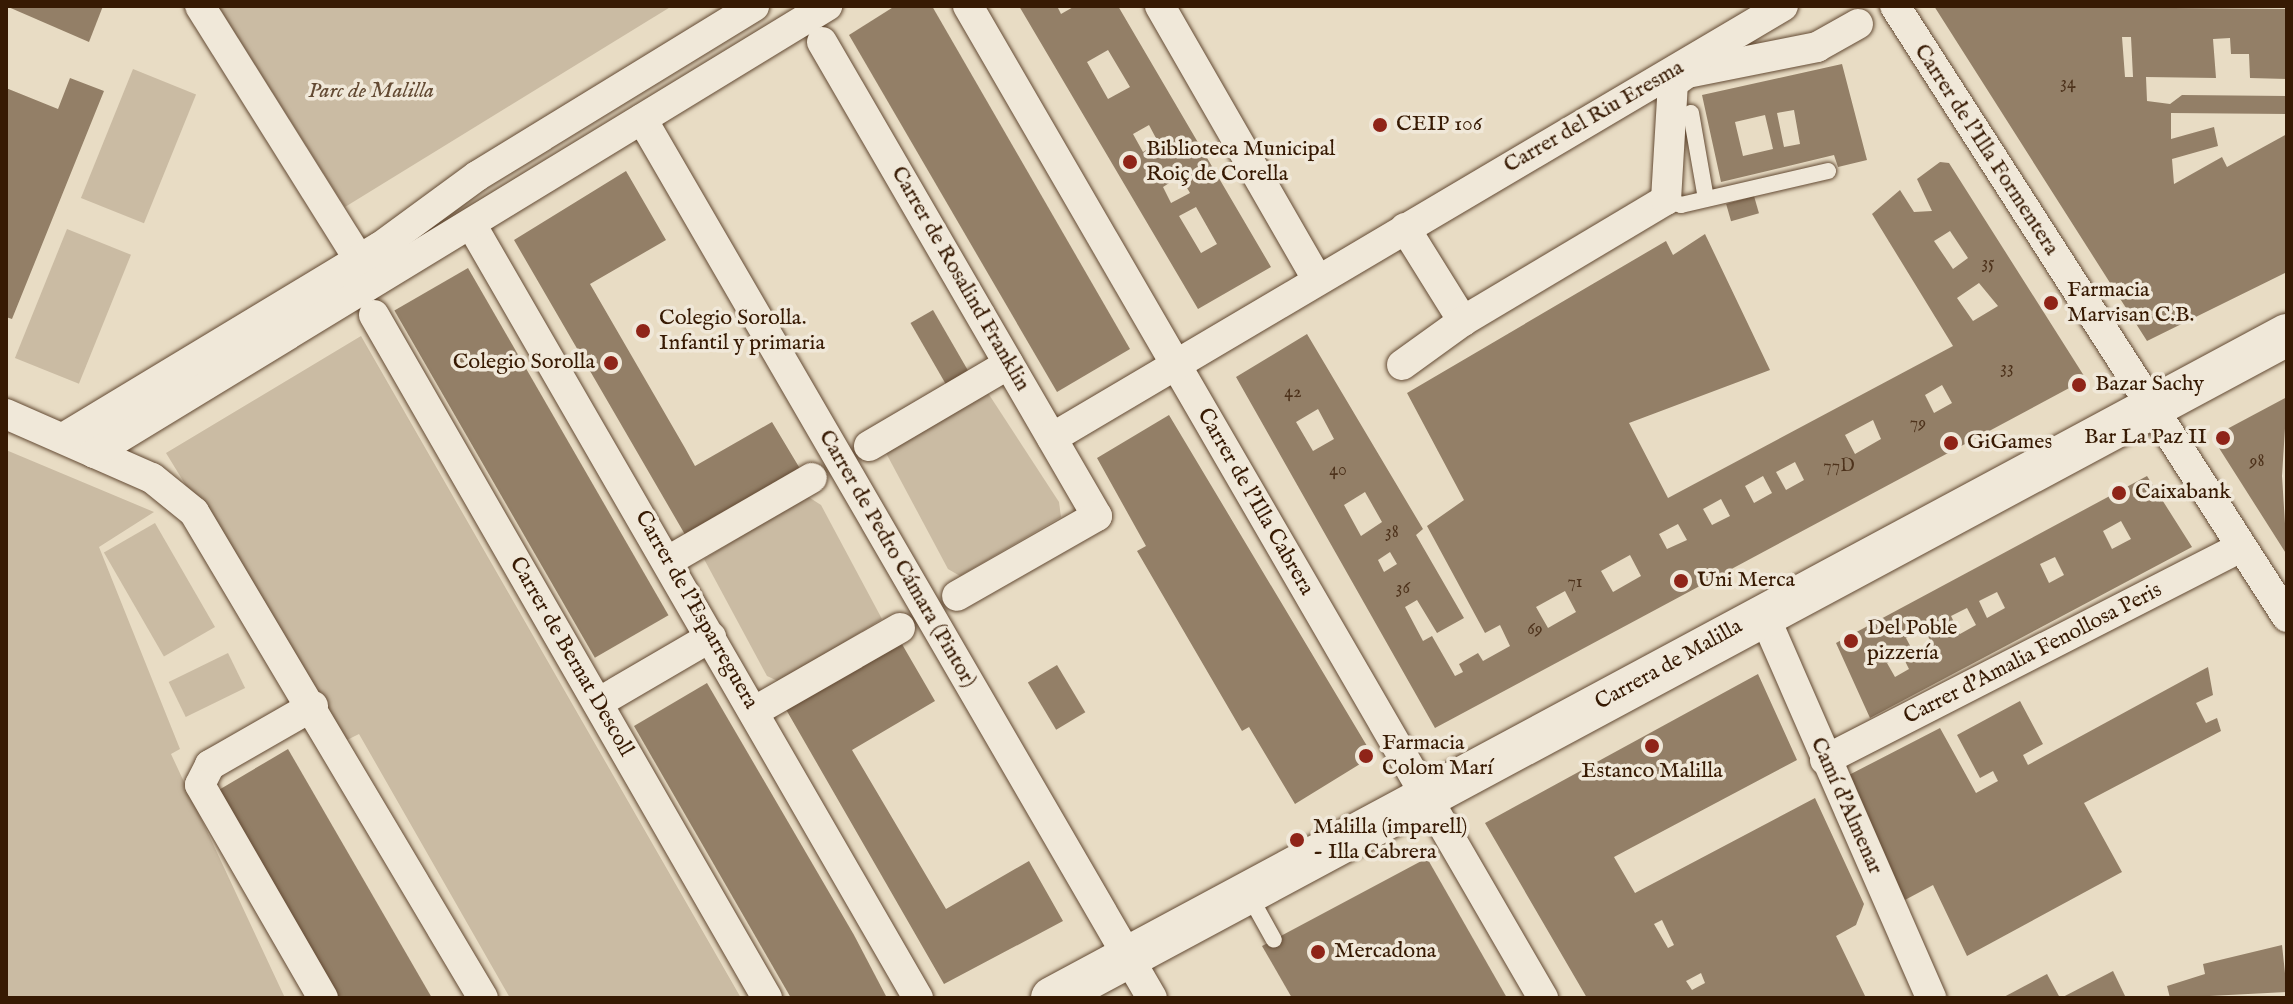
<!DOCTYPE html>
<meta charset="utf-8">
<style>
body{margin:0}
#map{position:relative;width:2293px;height:1004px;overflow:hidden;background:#e8dcc4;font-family:"IM FELL English",serif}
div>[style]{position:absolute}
.green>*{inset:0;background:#cabba3;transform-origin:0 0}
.building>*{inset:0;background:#937f67;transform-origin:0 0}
.roads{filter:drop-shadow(0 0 2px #634a33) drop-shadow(0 0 2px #634a33)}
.lane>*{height:16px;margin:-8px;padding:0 8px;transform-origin:8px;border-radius:8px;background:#f0e8d9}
.street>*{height:30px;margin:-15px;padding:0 15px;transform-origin:15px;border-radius:15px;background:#f0e8d9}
.secondary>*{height:42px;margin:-21px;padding:0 21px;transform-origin:21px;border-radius:21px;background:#f0e8d9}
.dots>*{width:22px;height:22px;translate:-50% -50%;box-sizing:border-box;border:4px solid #f0e8d9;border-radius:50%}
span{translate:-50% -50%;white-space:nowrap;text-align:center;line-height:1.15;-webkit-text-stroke:7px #f0e8d9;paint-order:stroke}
.number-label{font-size:18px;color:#4e331c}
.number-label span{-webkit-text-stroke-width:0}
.park-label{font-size:22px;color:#634a33;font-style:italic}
.street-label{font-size:22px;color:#371a03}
.poi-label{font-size:22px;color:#371a03}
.left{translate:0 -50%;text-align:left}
.right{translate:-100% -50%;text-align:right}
.frame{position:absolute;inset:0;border:8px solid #371a03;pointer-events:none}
</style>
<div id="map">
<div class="green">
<i style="clip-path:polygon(218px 6px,672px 6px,345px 207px)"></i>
<i style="left:133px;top:69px;width:68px;height:139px;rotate:22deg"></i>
<i style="left:67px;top:229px;width:69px;height:139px;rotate:22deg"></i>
<i style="clip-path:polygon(361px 336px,741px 998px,510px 998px,359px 734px,343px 742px,166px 453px)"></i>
<i style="clip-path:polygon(988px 393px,1059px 502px,1061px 517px,960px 576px,948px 569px,886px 453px)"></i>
<i style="clip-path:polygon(6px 450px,154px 512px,99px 547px,180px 749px,171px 754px,285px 998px,6px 998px)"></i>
<i style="clip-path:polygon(807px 496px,821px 505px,882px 619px,780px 682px,767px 676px,704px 559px)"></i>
<i style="left:155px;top:523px;width:120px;height:59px;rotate:60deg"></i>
<i style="left:228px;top:653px;width:39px;height:66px;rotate:64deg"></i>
</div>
<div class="building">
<i style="clip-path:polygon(6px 6px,103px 6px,89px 42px)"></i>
<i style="clip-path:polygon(895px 6px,932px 6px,1130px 349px,1057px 392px,849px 35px)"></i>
<i style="clip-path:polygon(evenodd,1019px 6px,1057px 6px,1061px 14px,1075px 6px,1118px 6px,1271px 267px,1198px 309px,1019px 6px,1108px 50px,1130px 87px,1108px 99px,1087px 62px,1108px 50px,1019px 6px,1149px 125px,1158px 142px,1143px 152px,1133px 134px,1149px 125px,1019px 6px,1180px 176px,1190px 193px,1171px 203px,1163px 187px,1180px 176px,1019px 6px,1196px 207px,1217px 244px,1201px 253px,1179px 216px,1196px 207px)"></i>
<i style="clip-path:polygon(evenodd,1934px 6px,2287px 9px,2287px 79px,2250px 78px,2249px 54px,2231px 54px,2230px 38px,2213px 39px,2216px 78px,2146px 77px,2147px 101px,2170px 104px,2182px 95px,2287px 96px,2287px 114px,2171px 113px,2171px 139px,2214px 127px,2218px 146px,2172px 159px,2174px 184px,2222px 157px,2227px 167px,2287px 134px,2287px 272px,2147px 341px,1934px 6px,2122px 37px,2131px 37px,2133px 77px,2125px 77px,2122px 37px)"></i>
<i style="clip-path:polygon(evenodd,1842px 64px,1867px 160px,1838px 167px,1834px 155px,1721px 182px,1702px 95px,1842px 64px,1794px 110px,1800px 144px,1784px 147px,1777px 113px,1794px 110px,1842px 64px,1765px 115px,1773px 149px,1743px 156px,1735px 122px,1765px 115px)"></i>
<i style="clip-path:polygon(70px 78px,104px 91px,12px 319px,6px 317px,6px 88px,58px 109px)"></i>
<i style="clip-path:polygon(evenodd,1940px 162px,1949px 163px,2086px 379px,1435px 728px,1236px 377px,1307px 334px,1423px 529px,1416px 535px,1464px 618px,1437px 633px,1417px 600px,1405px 607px,1423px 641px,1432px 636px,1455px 676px,1463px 672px,1459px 664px,1478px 653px,1483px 661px,1510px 646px,1500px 625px,1485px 633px,1427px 526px,1464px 500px,1407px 393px,1666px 241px,1673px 255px,1705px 234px,1770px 370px,1629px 423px,1668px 498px,1953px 346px,1872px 214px,1900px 190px,1914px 212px,1932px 211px,1917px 179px,1940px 162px,1950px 231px,1968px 258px,1953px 269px,1934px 241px,1950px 231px,1940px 162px,1979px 283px,1998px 306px,1973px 321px,1957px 298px,1979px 283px,1940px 162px,1942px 385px,1952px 403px,1934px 413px,1925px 395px,1942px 385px,1940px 162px,1318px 409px,1334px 439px,1313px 451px,1296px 422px,1318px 409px,1940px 162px,1873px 420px,1881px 439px,1855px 454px,1845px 435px,1873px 420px,1940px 162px,1795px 462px,1804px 480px,1786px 490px,1776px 472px,1795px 462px,1940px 162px,1763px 476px,1772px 493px,1754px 503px,1745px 486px,1763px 476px,1940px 162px,1365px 492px,1382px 522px,1361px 536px,1344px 505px,1365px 492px,1940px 162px,1721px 499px,1730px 516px,1712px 525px,1703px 509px,1721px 499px,1940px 162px,1678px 524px,1687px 540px,1667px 549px,1659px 534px,1678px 524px,1940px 162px,1390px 552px,1397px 564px,1384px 572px,1378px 560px,1390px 552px,1940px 162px,1630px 555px,1641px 576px,1613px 592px,1601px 571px,1630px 555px,1940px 162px,1565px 591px,1576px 612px,1548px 628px,1536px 607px,1565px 591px)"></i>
<i style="clip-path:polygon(626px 171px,666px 240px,590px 284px,685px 448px,695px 466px,772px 422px,802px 472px,687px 538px,514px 240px)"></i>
<i style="left:1754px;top:196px;width:18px;height:29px;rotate:74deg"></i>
<i style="left:468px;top:268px;width:401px;height:85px;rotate:60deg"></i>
<i style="left:933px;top:310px;width:74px;height:26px;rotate:60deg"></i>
<i style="clip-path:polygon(2287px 397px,2282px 476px,2287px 555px,2212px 437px)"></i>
<i style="clip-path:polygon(1169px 415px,1373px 756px,1295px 804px,1249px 727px,1242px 731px,1137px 551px,1146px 546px,1097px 458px)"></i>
<i style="clip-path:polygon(evenodd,2147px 476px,2192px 547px,1870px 718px,1836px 643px,2147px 476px,2121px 521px,2131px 539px,2112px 549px,2103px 531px,2121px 521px,2147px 476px,2055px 557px,2064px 575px,2049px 583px,2040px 564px,2055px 557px,2147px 476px,1997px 592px,2005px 608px,1987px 618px,1979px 601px,1997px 592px,2147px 476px,1967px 608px,1976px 625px,1960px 634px,1951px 616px,1967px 608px,2147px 476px,1924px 629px,1934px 647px,1916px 657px,1906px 638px,1924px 629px,2147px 476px,1902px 655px,1909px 669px,1895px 677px,1887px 663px,1902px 655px)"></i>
<i style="clip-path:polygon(899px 639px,935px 701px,852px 750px,946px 909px,1029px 861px,1063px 921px,944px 984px,784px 706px)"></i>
<i style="left:1057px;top:665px;width:55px;height:34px;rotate:59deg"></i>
<i style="clip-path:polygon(2208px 667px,2213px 695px,2196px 703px,2206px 723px,2217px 718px,2221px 731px,2084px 803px,2122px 872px,1967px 956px,1933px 885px,1903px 901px,1845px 777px,1940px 728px,1976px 793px,1998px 781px,1993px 771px,1980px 778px,1957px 735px,2020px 701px,2043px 744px,2023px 755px,2028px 765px)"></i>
<i style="clip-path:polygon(evenodd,1758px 674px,1797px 760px,1614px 857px,1635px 893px,1815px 798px,1864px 904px,1856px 925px,1836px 936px,1866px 998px,1587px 998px,1485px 823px,1758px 674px,1662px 920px,1674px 945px,1668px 948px,1654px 924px,1662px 920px,1758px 674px,1701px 973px,1705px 983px,1692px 990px,1686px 981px,1701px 973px)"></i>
<i style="clip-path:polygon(707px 683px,854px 935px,887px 998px,791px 998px,634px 726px)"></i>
<i style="clip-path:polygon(288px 749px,432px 998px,336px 998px,217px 791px)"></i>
<i style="clip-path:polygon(1427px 858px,1507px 998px,1292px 998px,1262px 946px)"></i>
<i style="clip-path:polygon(2282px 945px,2287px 992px,2170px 998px,2167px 986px,2205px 974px,2203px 964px)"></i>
<i style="clip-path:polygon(2113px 971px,2126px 998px,2061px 998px)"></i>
<i style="clip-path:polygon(2047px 974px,2060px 998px,2002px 998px)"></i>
</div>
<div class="roads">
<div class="lane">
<i style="left:1691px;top:113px;width:87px;rotate:80.1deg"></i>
<i style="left:1666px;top:200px;width:16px;rotate:18deg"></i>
<i style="left:1681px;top:205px;width:151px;rotate:-13deg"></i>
<i style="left:1249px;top:895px;width:51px;rotate:60.9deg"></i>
</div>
<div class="street">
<i style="left:200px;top:6px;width:299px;rotate:57.9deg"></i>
<i style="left:968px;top:6px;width:1147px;rotate:59.9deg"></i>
<i style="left:1160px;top:6px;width:315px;rotate:60.1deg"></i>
<i style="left:1895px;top:6px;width:726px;rotate:57.32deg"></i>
<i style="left:822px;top:42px;width:548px;rotate:59.88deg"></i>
<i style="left:1097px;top:516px;width:161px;rotate:150.3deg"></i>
<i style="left:642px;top:119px;width:1016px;rotate:59.88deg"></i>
<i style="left:471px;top:224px;width:894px;rotate:59.99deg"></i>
<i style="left:1405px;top:228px;width:110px;rotate:58.1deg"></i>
<i style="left:1463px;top:321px;width:236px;rotate:-30.8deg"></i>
<i style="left:1666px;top:200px;width:117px;rotate:-86.6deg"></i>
<i style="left:1673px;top:83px;width:17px;rotate:-36deg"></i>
<i style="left:1687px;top:73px;width:133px;rotate:-11.3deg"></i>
<i style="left:1817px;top:47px;width:47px;rotate:-29.3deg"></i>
<i style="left:374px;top:315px;width:788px;rotate:60.08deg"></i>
<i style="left:1402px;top:365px;width:75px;rotate:-35.8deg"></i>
<i style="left:6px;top:414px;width:159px;rotate:23.7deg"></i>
<i style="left:152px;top:478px;width:54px;rotate:39deg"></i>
<i style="left:194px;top:512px;width:565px;rotate:59.26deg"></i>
<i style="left:103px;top:420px;width:34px;rotate:105deg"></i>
<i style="left:94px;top:453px;width:859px;rotate:-31.38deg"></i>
<i style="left:63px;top:438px;width:370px;rotate:-31.1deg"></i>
<i style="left:380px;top:247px;width:120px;rotate:-36.2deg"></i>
<i style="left:477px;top:176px;width:325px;rotate:-31.5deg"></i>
<i style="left:1052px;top:438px;width:849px;rotate:-30.58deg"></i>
<i style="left:869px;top:446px;width:162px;rotate:-30.4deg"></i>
<i style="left:668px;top:561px;width:166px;rotate:-30deg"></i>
<i style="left:1763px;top:613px;width:420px;rotate:66.4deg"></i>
<i style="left:598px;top:703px;width:131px;rotate:-30.3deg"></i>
<i style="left:313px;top:706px;width:119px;rotate:150.2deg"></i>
<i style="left:210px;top:765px;width:22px;rotate:117deg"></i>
<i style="left:200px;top:785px;width:246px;rotate:60deg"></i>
<i style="left:755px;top:711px;width:167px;rotate:-29.8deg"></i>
<i style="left:1825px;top:760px;width:467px;rotate:-27.1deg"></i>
</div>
<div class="secondary">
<i style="left:1052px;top:998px;width:1402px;rotate:-28.23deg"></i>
</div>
</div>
<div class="dots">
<i style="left:1380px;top:125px;background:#8f2418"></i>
<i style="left:1130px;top:162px;background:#8f2418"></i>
<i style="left:2051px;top:303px;background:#8f2418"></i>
<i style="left:643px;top:331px;background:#8f2418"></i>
<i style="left:611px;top:363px;background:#8f2418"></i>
<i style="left:2079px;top:385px;background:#8f2418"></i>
<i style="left:2223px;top:438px;background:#8f2418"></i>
<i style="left:1951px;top:443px;background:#8f2418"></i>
<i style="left:2119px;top:493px;background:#8f2418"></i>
<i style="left:1681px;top:581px;background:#8f2418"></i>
<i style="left:1851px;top:641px;background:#8f2418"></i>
<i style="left:1652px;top:746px;background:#8f2418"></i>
<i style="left:1366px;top:756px;background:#8f2418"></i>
<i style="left:1297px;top:840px;background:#8f2418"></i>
<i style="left:1318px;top:952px;background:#8f2418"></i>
</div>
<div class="number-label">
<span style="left:2068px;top:84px">34</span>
<span style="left:1988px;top:264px">35</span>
<span style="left:2007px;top:369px">33</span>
<span style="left:1293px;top:393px">42</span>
<span style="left:1918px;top:424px">79</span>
<span style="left:2257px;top:462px">98</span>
<span style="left:1839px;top:467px">77D</span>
<span style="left:1338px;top:471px">40</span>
<span style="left:1392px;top:533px">38</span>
<span style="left:1575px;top:583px">71</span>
<span style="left:1403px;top:589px">36</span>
<span style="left:1535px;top:630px">69</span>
</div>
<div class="park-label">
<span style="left:371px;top:92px">Parc de Malilla</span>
</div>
<div class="street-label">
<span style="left:1594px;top:117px;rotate:-30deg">Carrer del Riu Eresma</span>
<span style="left:1986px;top:150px;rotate:57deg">Carrer de l'Illa Formentera</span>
<span style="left:960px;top:279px;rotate:60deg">Carrer de Rosalind Franklin</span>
<span style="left:1255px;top:502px;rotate:60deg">Carrer de l'Illa Cabrera</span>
<span style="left:897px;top:559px;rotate:60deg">Carrer de Pedro Cámara (Pintor)</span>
<span style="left:696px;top:610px;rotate:60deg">Carrer de l'Esparreguera</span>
<span style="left:2033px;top:654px;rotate:-27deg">Carrer d'Amalia Fenollosa Peris</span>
<span style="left:571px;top:657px;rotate:60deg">Carrer de Bernat Descoll</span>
<span style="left:1669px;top:665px;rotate:-29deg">Carrera de Malilla</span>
<span style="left:1846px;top:806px;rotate:66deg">Camí d'Almenar</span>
</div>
<div class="poi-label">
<span class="left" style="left:1396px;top:125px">CEIP 106</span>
<span class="left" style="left:1146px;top:162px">Biblioteca Municipal<br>Roiç de Corella</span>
<span class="left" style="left:2067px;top:303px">Farmacia<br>Marvisan C.B.</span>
<span class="left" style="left:659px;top:331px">Colegio Sorolla.<br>Infantil y primaria</span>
<span class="right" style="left:595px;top:363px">Colegio Sorolla</span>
<span class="left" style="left:2095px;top:385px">Bazar Sachy</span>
<span class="right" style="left:2207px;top:438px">Bar La Paz II</span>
<span class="left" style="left:1967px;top:443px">GiGames</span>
<span class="left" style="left:2135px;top:493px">Caixabank</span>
<span class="left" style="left:1697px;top:581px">Uni Merca</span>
<span class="left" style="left:1867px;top:641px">Del Poble<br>pizzería</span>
<span class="left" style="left:1382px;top:756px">Farmacia<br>Colom Marí</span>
<span style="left:1652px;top:772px">Estanco Malilla</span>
<span class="left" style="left:1313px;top:840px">Malilla (imparell)<br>- Illa Cabrera</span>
<span class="left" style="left:1334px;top:952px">Mercadona</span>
</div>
<div class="frame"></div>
</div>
